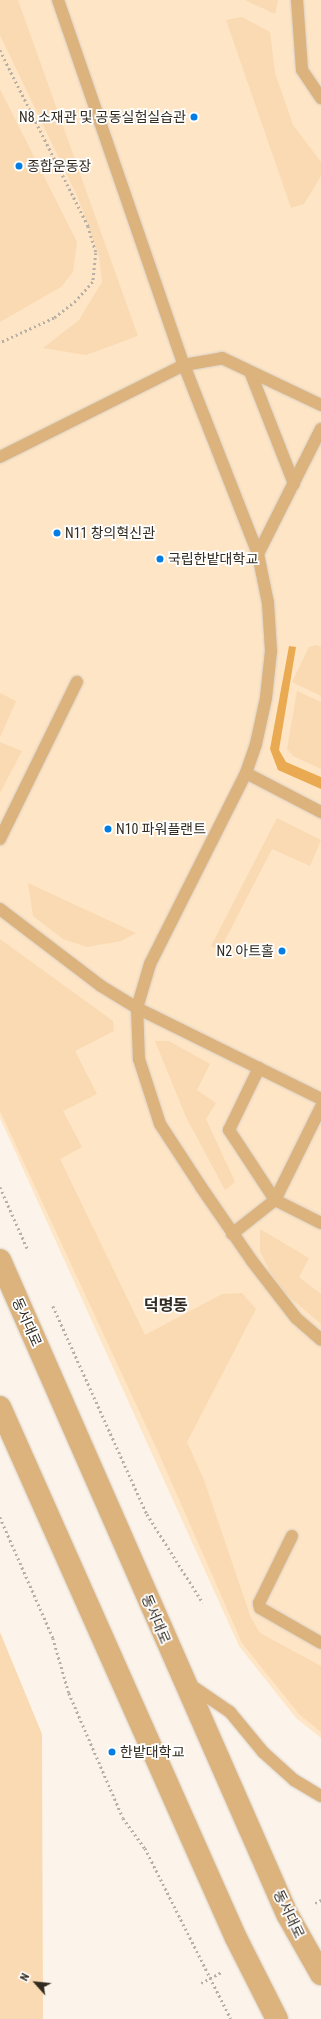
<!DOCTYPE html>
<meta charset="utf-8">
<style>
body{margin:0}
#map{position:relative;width:321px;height:2019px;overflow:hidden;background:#fcf4ea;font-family:"Roboto Condensed","Noto Sans KR",sans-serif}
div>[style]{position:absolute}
.built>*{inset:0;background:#fee5c5}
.green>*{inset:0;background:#fadab3}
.forest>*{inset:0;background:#eaaa51}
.path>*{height:2.5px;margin-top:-1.25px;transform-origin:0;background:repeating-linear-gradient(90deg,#b8b0a6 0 2px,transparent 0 5px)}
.roads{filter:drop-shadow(0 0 1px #d8d0c6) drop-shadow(0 0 1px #d8d0c6)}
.service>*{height:12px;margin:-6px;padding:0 6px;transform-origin:6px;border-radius:6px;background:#dcb27d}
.tertiary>*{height:22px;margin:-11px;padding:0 11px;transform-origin:11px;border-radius:11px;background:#dcb27d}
.dots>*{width:11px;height:11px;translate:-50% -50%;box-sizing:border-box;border:2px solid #fff;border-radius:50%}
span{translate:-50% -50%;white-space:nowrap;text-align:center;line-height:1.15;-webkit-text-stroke:3.5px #fff;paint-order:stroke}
.poi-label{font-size:14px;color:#322b21}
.right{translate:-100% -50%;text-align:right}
.left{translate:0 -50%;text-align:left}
.street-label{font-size:14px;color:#322b21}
.quarter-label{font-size:16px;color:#322b21;font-weight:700}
.north{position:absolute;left:16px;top:1963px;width:40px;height:40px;-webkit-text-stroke:3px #fff;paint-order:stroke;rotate:297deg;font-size:11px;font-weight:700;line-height:16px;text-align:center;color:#322b21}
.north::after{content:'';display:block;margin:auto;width:14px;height:18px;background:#322b21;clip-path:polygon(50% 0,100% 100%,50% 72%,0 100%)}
</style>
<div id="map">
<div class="built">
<i style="clip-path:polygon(0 0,321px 0,321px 1738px,296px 1718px,239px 1646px,0 1118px)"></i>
</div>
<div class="green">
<i style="clip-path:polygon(0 0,18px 0,138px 336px,86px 355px,43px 348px,79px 320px,102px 282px,99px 256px,78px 198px,0 35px)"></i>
<i style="clip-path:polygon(245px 0,278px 0,275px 14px)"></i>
<i style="clip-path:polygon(242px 17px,270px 32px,275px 73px,293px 125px,321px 162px,321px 176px,304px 204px,291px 208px,226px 20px)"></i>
<i style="clip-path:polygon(0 89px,77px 242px,73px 272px,61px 287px,0 322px)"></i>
<i style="clip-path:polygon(317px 645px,321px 647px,321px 696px,292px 682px,309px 647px)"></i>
<i style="clip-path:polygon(297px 691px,321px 702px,321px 769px,293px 756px,287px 749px)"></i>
<i style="clip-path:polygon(0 693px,16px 701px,0 737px)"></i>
<i style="clip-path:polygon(0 742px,22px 751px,0 793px)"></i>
<i style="clip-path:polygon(277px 818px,321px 840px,310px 866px,272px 849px,220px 950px,211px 946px)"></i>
<i style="clip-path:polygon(28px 883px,136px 933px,121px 941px,87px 947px,63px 939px,33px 916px)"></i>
<i style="clip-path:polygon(0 939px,113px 1021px,114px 1031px,75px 1051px,97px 1094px,63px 1111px,82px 1147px,60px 1159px,145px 1335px,222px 1294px,242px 1293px,256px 1309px,187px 1442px,204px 1480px,251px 1618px,260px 1633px,321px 1666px,321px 1732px,299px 1714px,242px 1643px,160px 1456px,0 1111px)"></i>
<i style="clip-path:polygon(155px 1041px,169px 1041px,210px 1064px,197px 1090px,216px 1103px,206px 1119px,235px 1182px,225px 1190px,186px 1117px)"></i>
<i style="clip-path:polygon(260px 1229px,309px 1258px,299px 1277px,321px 1294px,321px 1324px,287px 1295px,270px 1272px,260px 1251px)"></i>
<i style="clip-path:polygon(0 1632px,42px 1734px,43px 2019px,0 2019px)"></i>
</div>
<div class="forest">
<i style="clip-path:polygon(289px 646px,296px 647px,279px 750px,286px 762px,321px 777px,321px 789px,278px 770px,270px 749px)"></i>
</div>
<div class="path">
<i style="left:0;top:50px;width:197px;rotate:63.4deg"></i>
<i style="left:88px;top:226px;width:28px;rotate:73deg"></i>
<i style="left:96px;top:253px;width:29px;rotate:96deg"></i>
<i style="left:93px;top:282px;width:25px;rotate:132deg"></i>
<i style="left:76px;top:301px;width:28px;rotate:142deg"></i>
<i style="left:54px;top:318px;width:60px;rotate:155.2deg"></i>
<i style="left:0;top:1187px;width:69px;rotate:66deg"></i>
<i style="left:53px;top:1306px;width:228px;rotate:65.7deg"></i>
<i style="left:147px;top:1514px;width:105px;rotate:57.8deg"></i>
<i style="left:0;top:1517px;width:132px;rotate:66.3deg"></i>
<i style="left:53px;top:1638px;width:57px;rotate:73.8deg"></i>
<i style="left:69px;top:1693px;width:136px;rotate:66.6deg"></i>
<i style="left:123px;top:1818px;width:37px;rotate:54deg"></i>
<i style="left:145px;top:1848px;width:191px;rotate:63.3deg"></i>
<i style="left:315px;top:1903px;width:7px;rotate:-27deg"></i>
<i style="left:201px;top:1983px;width:24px;rotate:-28deg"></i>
</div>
<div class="roads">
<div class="service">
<i style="left:58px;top:0;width:386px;rotate:71deg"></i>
<i style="left:184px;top:365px;width:203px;rotate:68.6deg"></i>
<i style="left:258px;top:554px;width:50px;rotate:78.5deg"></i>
<i style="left:268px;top:603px;width:48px;rotate:86.4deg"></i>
<i style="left:271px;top:651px;width:47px;rotate:96.1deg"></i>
<i style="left:266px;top:698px;width:47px;rotate:102.3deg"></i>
<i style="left:256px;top:744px;width:31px;rotate:109deg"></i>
<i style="left:246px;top:773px;width:214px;rotate:116.7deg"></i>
<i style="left:150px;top:964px;width:46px;rotate:106.5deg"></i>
<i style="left:137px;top:1008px;width:51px;rotate:87.8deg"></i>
<i style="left:139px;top:1059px;width:68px;rotate:72.1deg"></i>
<i style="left:160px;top:1124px;width:75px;rotate:56.9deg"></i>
<i style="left:201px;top:1187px;width:90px;rotate:55.4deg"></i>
<i style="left:252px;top:1261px;width:72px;rotate:52.3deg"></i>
<i style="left:296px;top:1318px;width:33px;rotate:41deg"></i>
<i style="left:297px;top:0;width:70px;rotate:85.9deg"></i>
<i style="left:302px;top:70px;width:34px;rotate:56deg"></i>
<i style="left:251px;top:374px;width:118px;rotate:68.6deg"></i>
<i style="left:0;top:457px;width:206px;rotate:-26.6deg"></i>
<i style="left:184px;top:365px;width:39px;rotate:-10deg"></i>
<i style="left:222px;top:358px;width:110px;rotate:25.4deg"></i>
<i style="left:258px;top:554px;width:140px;rotate:-63.3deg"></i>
<i style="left:246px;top:773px;width:85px;rotate:27.5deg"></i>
<i style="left:0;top:839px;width:175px;rotate:-63.9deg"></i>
<i style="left:0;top:909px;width:127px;rotate:37.3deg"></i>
<i style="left:101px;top:986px;width:42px;rotate:31.4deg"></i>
<i style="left:137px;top:1008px;width:205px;rotate:26.3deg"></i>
<i style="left:321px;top:1107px;width:104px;rotate:116.3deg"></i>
<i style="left:275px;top:1200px;width:51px;rotate:26.6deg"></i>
<i style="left:232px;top:1234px;width:55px;rotate:-38.3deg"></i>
<i style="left:275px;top:1200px;width:84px;rotate:-123.3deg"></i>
<i style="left:229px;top:1130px;width:69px;rotate:-64.2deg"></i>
<i style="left:292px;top:1536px;width:75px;rotate:116.2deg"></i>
<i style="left:259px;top:1603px;width:5px;rotate:79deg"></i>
<i style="left:260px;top:1608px;width:70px;rotate:29.8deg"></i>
<i style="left:189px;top:1684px;width:50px;rotate:34.3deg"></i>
<i style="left:230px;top:1712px;width:52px;rotate:50.5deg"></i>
<i style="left:263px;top:1752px;width:42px;rotate:42.1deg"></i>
<i style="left:294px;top:1780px;width:31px;rotate:31deg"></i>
</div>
<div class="tertiary">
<i style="left:0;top:1260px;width:714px;rotate:66.31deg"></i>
<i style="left:287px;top:1914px;width:69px;rotate:60.5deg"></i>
<i style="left:0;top:1407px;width:581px;rotate:66.04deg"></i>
<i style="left:236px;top:1938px;width:91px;rotate:63.2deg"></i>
</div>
</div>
<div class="dots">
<i style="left:194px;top:117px;background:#027de3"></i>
<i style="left:19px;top:166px;background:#027de3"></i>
<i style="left:57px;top:533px;background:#027de3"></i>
<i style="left:160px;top:559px;background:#027de3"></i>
<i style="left:108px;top:829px;background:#027de3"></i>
<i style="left:282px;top:951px;background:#027de3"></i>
<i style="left:112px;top:1752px;background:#027de3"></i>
</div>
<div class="poi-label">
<span class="right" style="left:186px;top:117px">N8 소재관 및 공동실험실습관</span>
<span class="left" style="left:27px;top:166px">종합운동장</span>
<span class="left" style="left:65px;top:533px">N11 창의혁신관</span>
<span class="left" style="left:168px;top:559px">국립한밭대학교</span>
<span class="left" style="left:116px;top:829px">N10 파워플랜트</span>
<span class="right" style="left:274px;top:951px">N2 아트홀</span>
<span class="left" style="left:120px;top:1752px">한밭대학교</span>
</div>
<div class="street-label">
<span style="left:27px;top:1322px;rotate:66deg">동서대로</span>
<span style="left:156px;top:1619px;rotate:67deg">동서대로</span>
<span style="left:289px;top:1914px;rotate:64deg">동서대로</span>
</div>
<div class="quarter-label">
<span style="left:166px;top:1306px">덕명동</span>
</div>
<div class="north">N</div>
</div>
